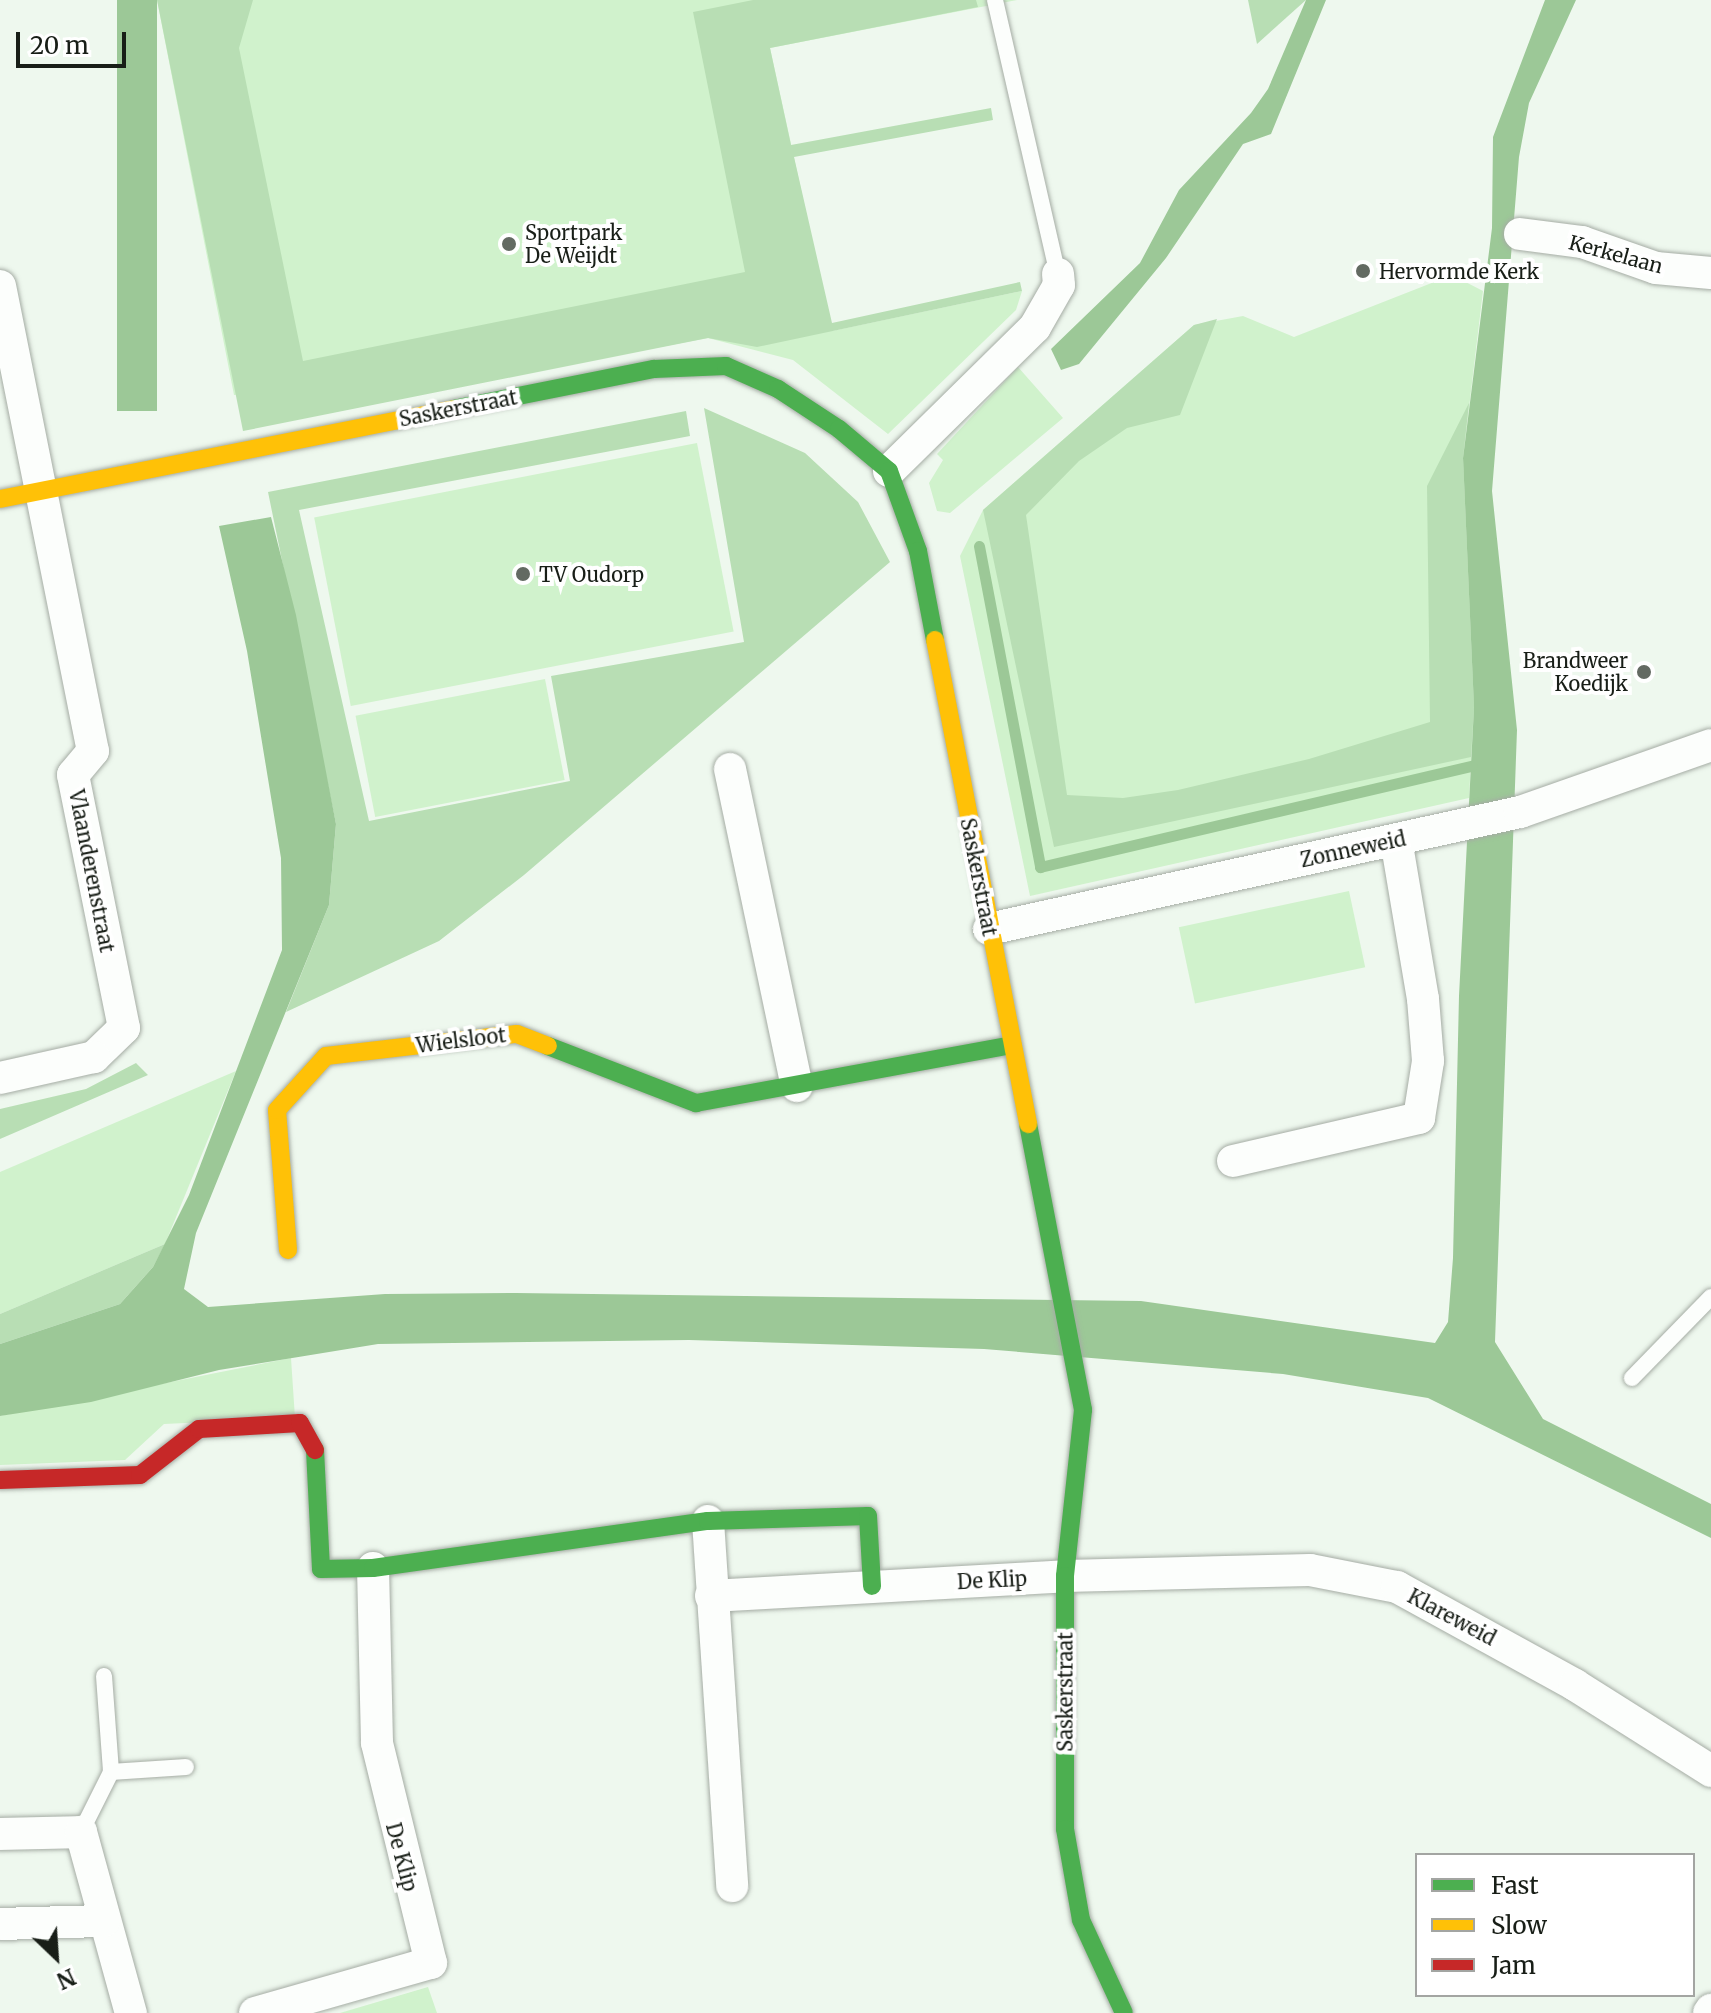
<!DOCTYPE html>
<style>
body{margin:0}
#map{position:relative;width:1711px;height:2013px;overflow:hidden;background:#eef8ee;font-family:Merriweather,serif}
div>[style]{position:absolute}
.green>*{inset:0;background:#d0f2cc;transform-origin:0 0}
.forest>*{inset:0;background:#b8deb4}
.water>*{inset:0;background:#9cc897;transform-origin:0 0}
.stream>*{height:11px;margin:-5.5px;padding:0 5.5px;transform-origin:5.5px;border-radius:5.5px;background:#9cc897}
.roads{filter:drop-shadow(0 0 2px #a5aca4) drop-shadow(0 0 2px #a5aca4)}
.lane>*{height:16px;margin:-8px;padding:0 8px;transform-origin:8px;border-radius:8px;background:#fcfefc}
.street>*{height:32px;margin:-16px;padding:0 16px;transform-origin:16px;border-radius:16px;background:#fcfefc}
.fast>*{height:18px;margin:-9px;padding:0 9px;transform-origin:9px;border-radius:9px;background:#4caf50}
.slow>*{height:18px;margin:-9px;padding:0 9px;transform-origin:9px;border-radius:9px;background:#ffc107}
.jam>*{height:18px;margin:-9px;padding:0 9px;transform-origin:9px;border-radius:9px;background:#c62828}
.dots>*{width:22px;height:22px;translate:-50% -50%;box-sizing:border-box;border:4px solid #fff;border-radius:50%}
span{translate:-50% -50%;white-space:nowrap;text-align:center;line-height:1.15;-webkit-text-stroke:8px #fff;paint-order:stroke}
.poi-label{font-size:20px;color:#181e17}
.left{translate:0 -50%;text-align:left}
.right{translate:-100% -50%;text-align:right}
.street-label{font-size:20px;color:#181e17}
.legend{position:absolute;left:1415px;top:1853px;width:280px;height:144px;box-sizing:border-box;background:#fff;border:2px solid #a3a5a2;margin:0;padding:10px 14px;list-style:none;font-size:24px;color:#181e17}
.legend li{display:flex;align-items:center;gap:16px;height:40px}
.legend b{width:40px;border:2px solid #a3a5a2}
.north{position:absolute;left:16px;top:1917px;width:80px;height:80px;-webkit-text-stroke:6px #fff;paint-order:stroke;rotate:155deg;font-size:22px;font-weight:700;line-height:32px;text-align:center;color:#181e17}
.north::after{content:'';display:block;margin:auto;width:28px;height:36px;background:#181e17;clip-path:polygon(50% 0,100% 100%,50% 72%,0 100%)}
.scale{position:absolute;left:16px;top:32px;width:110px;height:36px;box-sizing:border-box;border:4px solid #181e17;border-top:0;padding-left:10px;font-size:24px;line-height:28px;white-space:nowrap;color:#181e17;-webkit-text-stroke:6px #fff;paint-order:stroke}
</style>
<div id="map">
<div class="green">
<i style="clip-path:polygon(157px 0,1017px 0,770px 48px,832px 331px,1022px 291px,1016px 310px,888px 434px,793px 360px,708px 338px,486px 380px,234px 395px)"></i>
<i style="clip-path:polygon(1452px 275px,1483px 291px,1463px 458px,1474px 707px,1469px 798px,1030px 896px,960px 556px,983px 510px,1194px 325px,1243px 316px,1294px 337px)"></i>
<i style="clip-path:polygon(1018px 367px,1063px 418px,950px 513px,937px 511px,929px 483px,943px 460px,937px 454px)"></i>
<i style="left:697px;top:443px;width:192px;height:390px;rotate:79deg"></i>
<i style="left:545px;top:679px;width:103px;height:193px;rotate:79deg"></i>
<i style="left:1349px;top:891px;width:78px;height:174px;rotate:78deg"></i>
<i style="clip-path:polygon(236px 1071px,165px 1244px,0 1314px,0 1172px)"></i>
<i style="clip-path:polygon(291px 1358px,295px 1418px,164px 1424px,125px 1460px,0 1465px,0 1416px)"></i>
<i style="clip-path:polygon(428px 1987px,437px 2013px,340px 2013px)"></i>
</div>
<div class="forest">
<i style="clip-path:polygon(157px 0,253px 0,239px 48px,303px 361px,745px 272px,693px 12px,753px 0,976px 0,978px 7px,770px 48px,791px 145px,991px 108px,993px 120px,794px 157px,832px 323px,1020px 282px,1022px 291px,757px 347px,708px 338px,243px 431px)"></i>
<i style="clip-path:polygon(1248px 0,1306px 0,1257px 44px)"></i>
<i style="clip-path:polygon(1217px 319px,1180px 415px,1127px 428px,1079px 461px,1026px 515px,1067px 795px,1123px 798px,1178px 790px,1309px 759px,1430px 722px,1427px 486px,1469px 403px,1463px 458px,1474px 707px,1471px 757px,1054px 847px,983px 510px,1194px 325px)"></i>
<i style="clip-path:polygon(704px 408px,805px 453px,858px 502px,890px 562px,524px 875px,439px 941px,286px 1012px,329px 905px,336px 824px,268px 492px,686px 411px,690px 436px,299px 510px,369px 821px,570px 781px,551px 676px,744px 642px)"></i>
<i style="clip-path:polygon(136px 1063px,148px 1075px,0 1139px,0 1109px,86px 1089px)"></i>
<i style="clip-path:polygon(165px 1244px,153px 1267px,120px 1304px,0 1344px,0 1314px)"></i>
</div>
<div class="water">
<i style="left:117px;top:0;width:40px;height:411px"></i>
<i style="clip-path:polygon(1306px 0,1326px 0,1271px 134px,1243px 144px,1166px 258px,1079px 364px,1061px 370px,1051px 349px,1140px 263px,1179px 190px,1251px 113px,1268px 89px)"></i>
<i style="clip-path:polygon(1545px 0,1576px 0,1529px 103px,1519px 157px,1492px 491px,1517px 730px,1495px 1342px,1543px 1419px,1711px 1504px,1711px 1538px,1428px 1398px,1283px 1374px,984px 1349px,689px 1340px,378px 1344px,219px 1370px,91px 1402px,0 1416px,0 1344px,120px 1304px,153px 1267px,189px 1195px,282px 950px,281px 858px,247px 651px,219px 526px,271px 517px,296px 615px,336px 824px,329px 905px,196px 1233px,184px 1289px,208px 1307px,385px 1294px,516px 1293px,1141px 1301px,1435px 1343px,1448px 1322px,1453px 1258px,1459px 996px,1474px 707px,1463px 458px,1492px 228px,1493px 137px)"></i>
</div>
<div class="stream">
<i style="left:979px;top:546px;width:327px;rotate:79.2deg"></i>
<i style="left:1040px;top:867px;width:443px;rotate:-13.2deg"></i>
</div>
<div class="roads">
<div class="lane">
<i style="left:995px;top:0;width:281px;rotate:77.1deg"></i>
<i style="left:1632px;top:1378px;width:113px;rotate:-45.7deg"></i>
<i style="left:104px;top:1676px;width:96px;rotate:85.8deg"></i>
<i style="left:81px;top:1832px;width:67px;rotate:-63.4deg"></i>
<i style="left:111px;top:1772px;width:75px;rotate:-3.8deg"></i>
</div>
<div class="street">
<i style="left:1520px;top:234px;width:63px;rotate:7.4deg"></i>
<i style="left:1582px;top:242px;width:78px;rotate:19.4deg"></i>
<i style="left:1656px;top:268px;width:55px;rotate:5.2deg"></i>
<i style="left:0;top:286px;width:474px;rotate:78.7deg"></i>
<i style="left:93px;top:751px;width:31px;rotate:130deg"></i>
<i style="left:73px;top:775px;width:258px;rotate:78.6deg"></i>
<i style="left:124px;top:1028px;width:42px;rotate:136deg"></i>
<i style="left:94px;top:1057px;width:96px;rotate:167.4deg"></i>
<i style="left:889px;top:471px;width:205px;rotate:-44.6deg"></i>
<i style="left:1035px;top:327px;width:48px;rotate:-60.3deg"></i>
<i style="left:1059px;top:285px;width:11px;rotate:-95deg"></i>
<i style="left:730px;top:769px;width:324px;rotate:78.1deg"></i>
<i style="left:989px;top:929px;width:544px;rotate:-12.43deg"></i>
<i style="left:1520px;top:812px;width:202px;rotate:-19.3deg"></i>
<i style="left:1233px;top:1161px;width:191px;rotate:-13deg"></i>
<i style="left:1419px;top:1118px;width:58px;rotate:-81deg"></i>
<i style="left:1428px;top:1061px;width:62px;rotate:-94.6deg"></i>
<i style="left:1423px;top:999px;width:161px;rotate:-99.6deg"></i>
<i style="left:708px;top:1521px;width:366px;rotate:86.2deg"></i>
<i style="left:711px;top:1596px;width:355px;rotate:-3.2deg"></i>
<i style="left:1065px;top:1576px;width:245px;rotate:-1.4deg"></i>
<i style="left:1310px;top:1570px;width:89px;rotate:11.1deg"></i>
<i style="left:1397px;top:1587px;width:203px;rotate:28.8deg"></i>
<i style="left:1575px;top:1685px;width:161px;rotate:32.3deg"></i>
<i style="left:0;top:1834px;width:81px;rotate:-1.4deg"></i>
<i style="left:81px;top:1832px;width:188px;rotate:74.6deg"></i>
<i style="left:0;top:1924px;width:104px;rotate:-1.7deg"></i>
<i style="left:255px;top:2013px;width:183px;rotate:-15.9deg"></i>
<i style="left:431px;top:1963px;width:227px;rotate:-103.8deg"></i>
<i style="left:377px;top:1743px;width:175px;rotate:-91.3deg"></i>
<i style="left:1709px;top:2013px;width:4px;rotate:-56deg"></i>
</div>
<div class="fast">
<i style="left:453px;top:409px;width:205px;rotate:-11.3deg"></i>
<i style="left:654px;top:369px;width:72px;rotate:-2.4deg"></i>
<i style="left:726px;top:366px;width:57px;rotate:23.9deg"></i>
<i style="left:778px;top:389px;width:73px;rotate:33.3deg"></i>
<i style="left:839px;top:429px;width:65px;rotate:40deg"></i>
<i style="left:889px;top:471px;width:85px;rotate:70.1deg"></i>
<i style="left:918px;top:551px;width:91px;rotate:79.2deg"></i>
<i style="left:548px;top:1046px;width:159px;rotate:21.1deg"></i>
<i style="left:696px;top:1103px;width:320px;rotate:-10.4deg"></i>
<i style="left:1028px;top:1124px;width:291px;rotate:79.1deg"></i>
<i style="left:1083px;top:1410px;width:167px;rotate:96.2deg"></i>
<i style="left:1065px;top:1576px;width:253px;rotate:90deg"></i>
<i style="left:1065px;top:1829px;width:92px;rotate:80deg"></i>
<i style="left:1081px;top:1920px;width:102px;rotate:65.2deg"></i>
<i style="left:315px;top:1450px;width:119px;rotate:87.1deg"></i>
<i style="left:321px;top:1569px;width:52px;rotate:-1.1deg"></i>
<i style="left:373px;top:1568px;width:338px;rotate:-8deg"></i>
<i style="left:708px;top:1521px;width:160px;rotate:-1.8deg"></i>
<i style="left:868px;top:1516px;width:70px;rotate:86.7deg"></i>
</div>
<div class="slow">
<i style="left:0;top:499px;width:462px;rotate:-11.2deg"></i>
<i style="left:935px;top:640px;width:493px;rotate:79.1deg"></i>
<i style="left:288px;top:1250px;width:140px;rotate:-94.5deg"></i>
<i style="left:277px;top:1110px;width:73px;rotate:-47.8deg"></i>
<i style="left:326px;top:1056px;width:192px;rotate:-6.6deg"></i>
<i style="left:517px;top:1034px;width:33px;rotate:21deg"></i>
</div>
<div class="jam">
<i style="left:0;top:1480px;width:140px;rotate:-2deg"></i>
<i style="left:140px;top:1475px;width:75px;rotate:-37.9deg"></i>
<i style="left:199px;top:1429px;width:101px;rotate:-3.4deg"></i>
<i style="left:300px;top:1423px;width:31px;rotate:61deg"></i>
</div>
</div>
<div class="dots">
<i style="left:509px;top:244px;background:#636a62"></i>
<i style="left:1363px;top:271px;background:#636a62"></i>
<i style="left:523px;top:574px;background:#636a62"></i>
<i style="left:1644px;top:672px;background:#636a62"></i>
</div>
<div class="poi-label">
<span class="left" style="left:525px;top:244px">Sportpark<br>De Weijdt</span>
<span class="left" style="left:1379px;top:271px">Hervormde Kerk</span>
<span class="left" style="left:539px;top:574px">TV Oudorp</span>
<span class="right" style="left:1628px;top:672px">Brandweer<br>Koedijk</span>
</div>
<div class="street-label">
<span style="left:1616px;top:254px;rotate:15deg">Kerkelaan</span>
<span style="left:458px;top:408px;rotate:-11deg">Saskerstraat</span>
<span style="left:1353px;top:849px;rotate:-12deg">Zonneweid</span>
<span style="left:92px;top:871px;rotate:79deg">Vlaanderenstraat</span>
<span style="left:979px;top:877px;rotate:79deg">Saskerstraat</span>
<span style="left:461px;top:1040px;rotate:-7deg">Wielsloot</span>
<span style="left:992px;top:1580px;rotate:-3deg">De Klip</span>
<span style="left:1452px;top:1617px;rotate:28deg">Klareweid</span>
<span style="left:1065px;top:1692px;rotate:-90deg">Saskerstraat</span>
<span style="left:402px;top:1857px;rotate:75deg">De Klip</span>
</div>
<ul class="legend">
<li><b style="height:10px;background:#4caf50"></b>Fast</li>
<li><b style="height:10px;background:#ffc107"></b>Slow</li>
<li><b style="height:10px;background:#c62828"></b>Jam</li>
</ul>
<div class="north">N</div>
<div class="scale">20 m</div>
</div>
